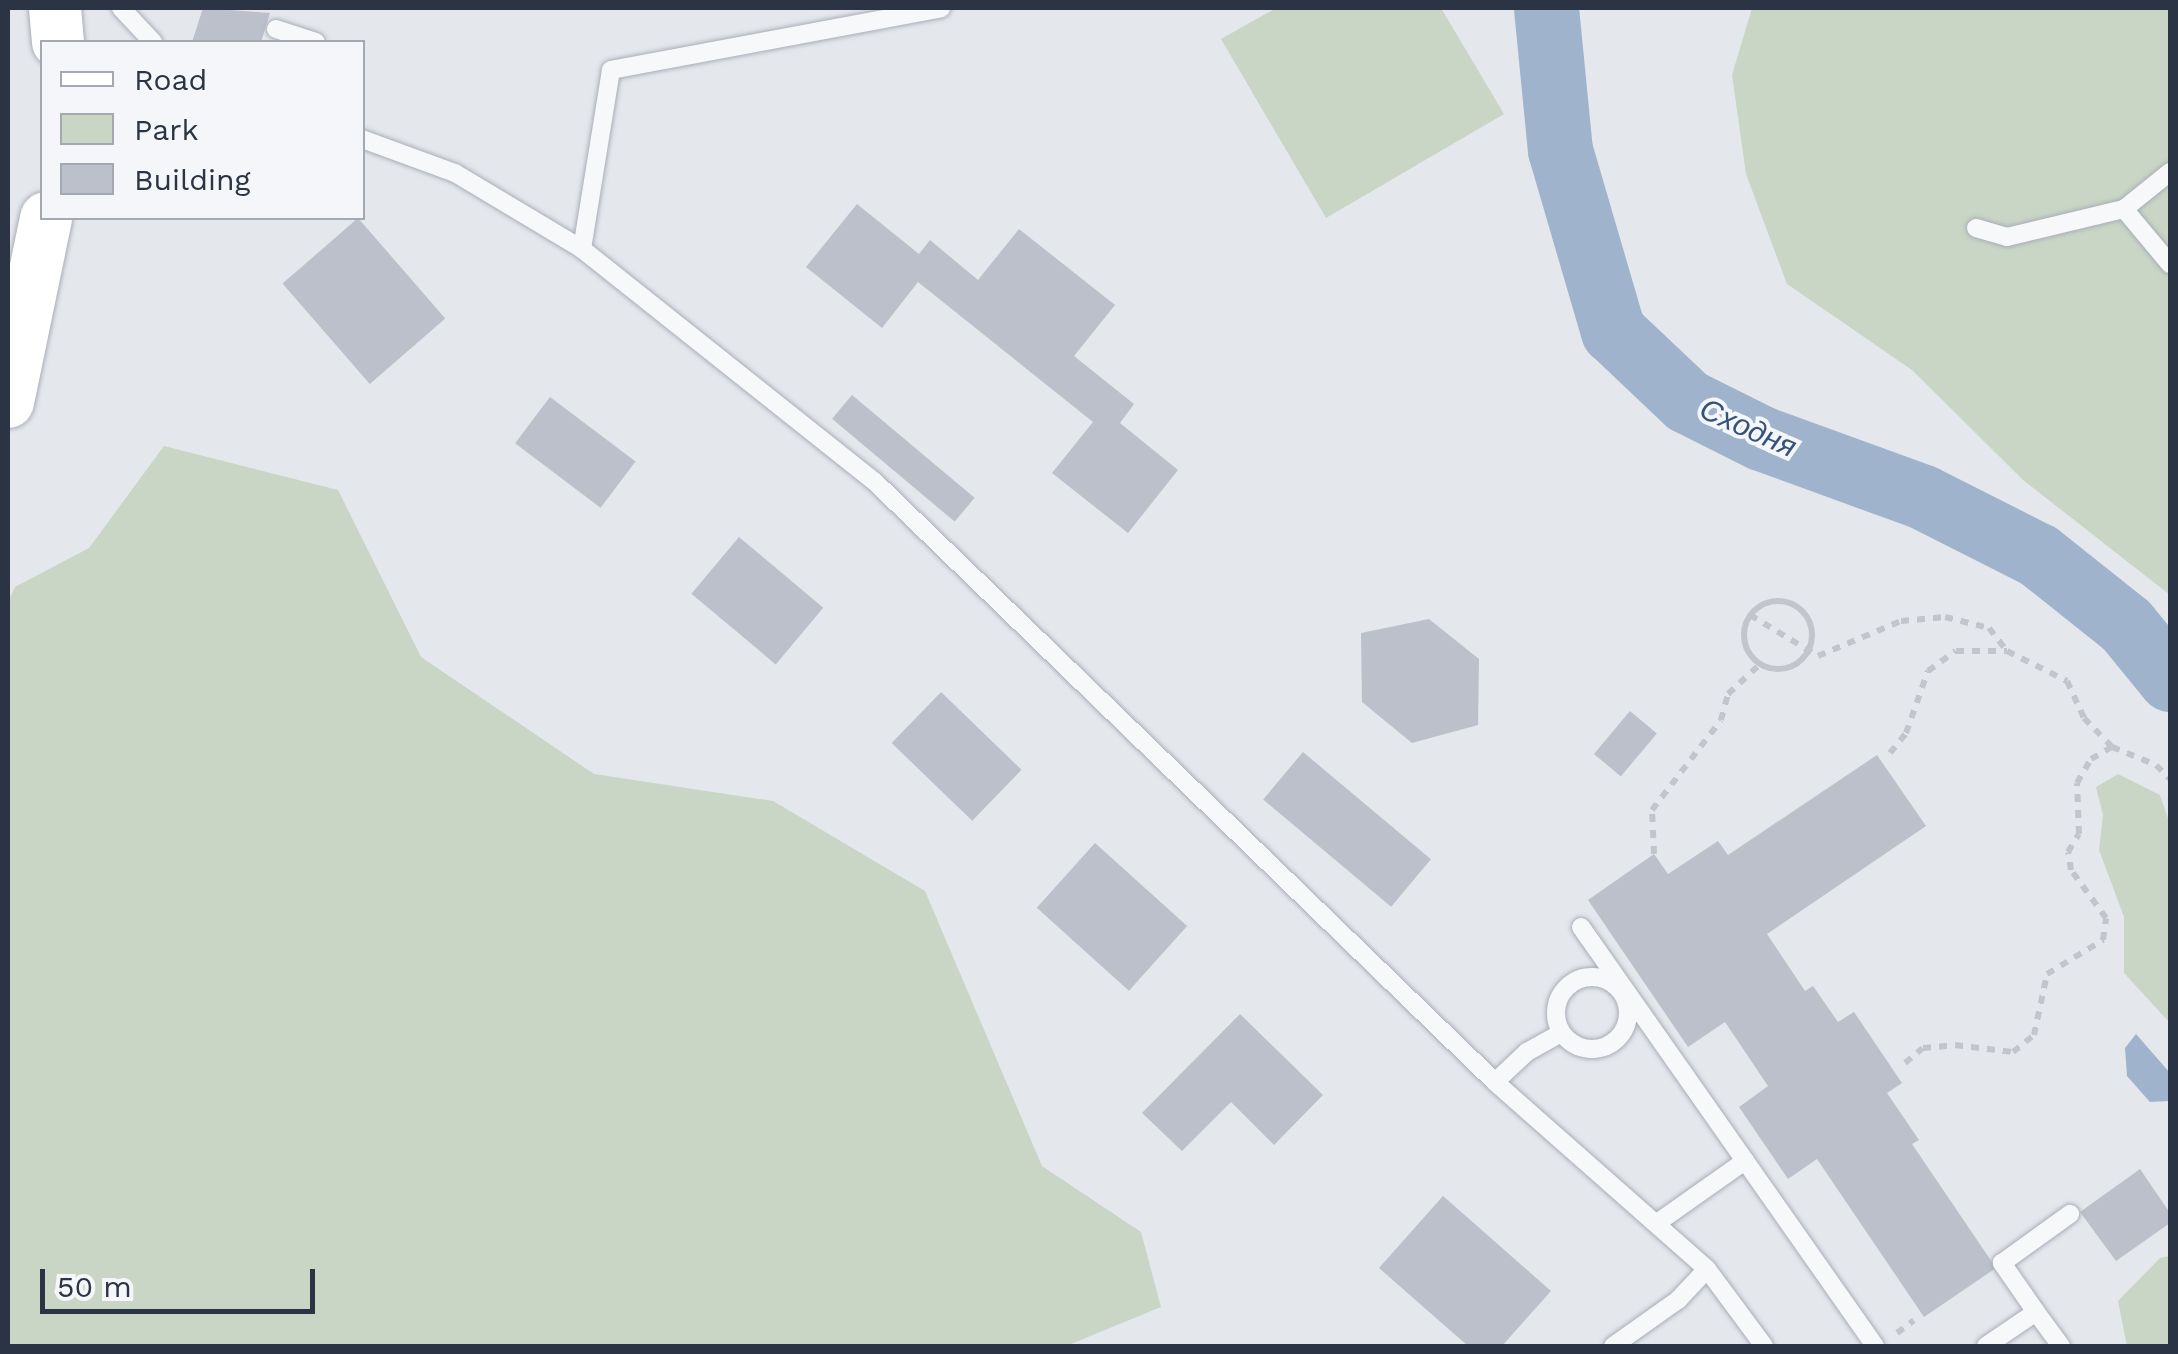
<!DOCTYPE html>
<meta charset="utf-8">
<style>
body{margin:0}
#map{position:relative;width:2178px;height:1354px;overflow:hidden;background:#e4e7ec;font-family:"Work Sans",sans-serif}
div>[style]{position:absolute}
.green>*{inset:0;background:#c9d6c5}
.water>*{inset:0;background:#9fb4cc}
.river>*{height:65px;margin:-32.5px;padding:0 32.5px;transform-origin:32.5px;border-radius:32.5px;background:#9fb4cc}
.building>*{inset:0;background:#bbc0ca;transform-origin:0 0}
.path>*{height:6px;margin-top:-3px;transform-origin:0;background:repeating-linear-gradient(90deg,#c2c5cb 0 8px,transparent 0 16px)}
.path>.ring{margin:-3px;padding:0;box-sizing:content-box;background:none;border:6px solid #c2c5cb;border-radius:50%}
.roads{filter:drop-shadow(0 0 2px #a9aeb7) drop-shadow(0 0 2px #a9aeb7)}
.lane>*{height:18px;margin:-9px;padding:0 9px;transform-origin:9px;border-radius:9px;background:#f7f8fa}
.lane>.ring{margin:-9px;padding:0;box-sizing:content-box;background:none;border:18px solid #f7f8fa;border-radius:50%}
.secondary>*{height:52px;margin:-26px;padding:0 26px;transform-origin:26px;border-radius:26px;background:#fff}
span{translate:-50% -50%;white-space:nowrap;text-align:center;line-height:1.15;-webkit-text-stroke:8px #f4f6f9;paint-order:stroke}
.water-label{font-size:30px;color:#34527a;font-style:italic}
.frame{position:absolute;inset:0;border:10px solid #2b3445;pointer-events:none}
.legend{position:absolute;left:40px;top:40px;width:325px;height:180px;box-sizing:border-box;background:#f4f6f9;border:2px solid #a4a8b1;margin:0;padding:12px 18px;list-style:none;font-size:30px;color:#2b3445}
.legend li{display:flex;align-items:center;gap:20px;height:50px}
.legend b{width:50px;border:2px solid #a4a8b1}
.scale{position:absolute;left:40px;top:1269px;width:275px;height:45px;box-sizing:border-box;border:5px solid #2b3445;border-top:0;padding-left:12px;font-size:30px;line-height:35px;white-space:nowrap;color:#2b3445;-webkit-text-stroke:8px #f4f6f9;paint-order:stroke}
</style>
<div id="map">
<div class="green">
<i style="clip-path:polygon(1276px 8px,1441px 8px,1504px 114px,1326px 218px,1221px 39px)"></i>
<i style="clip-path:polygon(1752px 8px,2170px 8px,2170px 595px,2023px 480px,1912px 370px,1787px 284px,1746px 174px,1732px 75px)"></i>
<i style="clip-path:polygon(164px 446px,338px 490px,421px 657px,594px 774px,773px 801px,925px 891px,1042px 1166px,1141px 1232px,1161px 1307px,1066px 1346px,8px 1346px,8px 602px,15px 587px,89px 548px)"></i>
<i style="clip-path:polygon(2118px 774px,2160px 795px,2170px 824px,2170px 1023px,2124px 973px,2124px 917px,2099px 850px,2103px 815px,2096px 787px)"></i>
<i style="clip-path:polygon(2170px 1256px,2170px 1346px,2127px 1346px,2118px 1301px,2160px 1258px)"></i>
</div>
<div class="water">
<i style="clip-path:polygon(2136px 1034px,2170px 1073px,2170px 1101px,2150px 1102px,2127px 1076px,2125px 1048px)"></i>
</div>
<div class="river">
<i style="left:1546px;top:8px;width:143px;rotate:84.4deg"></i>
<i style="left:1560px;top:150px;width:189px;rotate:73.7deg"></i>
<i style="left:1613px;top:331px;width:102px;rotate:43.4deg"></i>
<i style="left:1687px;top:401px;width:83px;rotate:26.6deg"></i>
<i style="left:1761px;top:438px;width:172px;rotate:20deg"></i>
<i style="left:1923px;top:497px;width:129px;rotate:26.8deg"></i>
<i style="left:2038px;top:555px;width:112px;rotate:38.5deg"></i>
<i style="left:2126px;top:625px;width:70px;rotate:50.8deg"></i>
</div>
<div class="building">
<i style="clip-path:polygon(203px 8px,270px 13px,261px 42px,192px 42px)"></i>
<i style="clip-path:polygon(857px 204px,919px 254px,930px 240px,978px 280px,1019px 229px,1115px 305px,1074px 356px,1134px 404px,1120px 423px,1178px 470px,1128px 533px,1052px 473px,1093px 422px,918px 282px,882px 328px,806px 267px)"></i>
<i style="left:358px;top:218px;width:133px;height:100px;rotate:49deg"></i>
<i style="left:852px;top:395px;width:160px;height:31px;rotate:40deg"></i>
<i style="left:550px;top:397px;width:107px;height:58px;rotate:37deg"></i>
<i style="left:739px;top:537px;width:110px;height:74px;rotate:40deg"></i>
<i style="clip-path:polygon(1429px 619px,1479px 659px,1478px 725px,1412px 743px,1362px 702px,1361px 633px)"></i>
<i style="left:941px;top:692px;width:112px;height:71px;rotate:44deg"></i>
<i style="left:1630px;top:711px;width:35px;height:56px;rotate:40deg"></i>
<i style="left:1303px;top:752px;width:167px;height:62px;rotate:40deg"></i>
<i style="clip-path:polygon(1877px 755px,1926px 826px,1767px 934px,1805px 991px,1813px 986px,1838px 1022px,1854px 1012px,1902px 1083px,1887px 1093px,1919px 1140px,1912px 1144px,1996px 1268px,1924px 1317px,1817px 1159px,1788px 1179px,1739px 1107px,1768px 1086px,1725px 1022px,1688px 1047px,1588px 900px,1654px 854px,1668px 874px,1718px 841px,1728px 855px)"></i>
<i style="left:1095px;top:843px;width:124px;height:87px;rotate:42deg"></i>
<i style="clip-path:polygon(1240px 1014px,1323px 1095px,1274px 1145px,1231px 1102px,1182px 1151px,1142px 1113px)"></i>
<i style="clip-path:polygon(2140px 1169px,2170px 1213px,2170px 1223px,2116px 1261px,2080px 1212px)"></i>
<i style="clip-path:polygon(1443px 1196px,1551px 1291px,1502px 1346px,1468px 1346px,1379px 1268px)"></i>
</div>
<div class="path">
<i class="ring" style="left:1744px;top:601px;width:62px;height:62px"></i>
<i style="left:1750px;top:615px;width:79px;rotate:31.1deg"></i>
<i style="left:1818px;top:656px;width:90px;rotate:-22.9deg"></i>
<i style="left:1901px;top:621px;width:44px;rotate:-5.2deg"></i>
<i style="left:1945px;top:617px;width:45px;rotate:14deg"></i>
<i style="left:1989px;top:628px;width:28px;rotate:52deg"></i>
<i style="left:1890px;top:753px;width:26px;rotate:-51deg"></i>
<i style="left:1906px;top:733px;width:66px;rotate:-70.5deg"></i>
<i style="left:1928px;top:671px;width:34px;rotate:-36deg"></i>
<i style="left:1956px;top:651px;width:51px"></i>
<i style="left:2007px;top:651px;width:67px;rotate:26.6deg"></i>
<i style="left:2067px;top:681px;width:41px;rotate:65.3deg"></i>
<i style="left:2084px;top:718px;width:40px;rotate:46deg"></i>
<i style="left:2112px;top:747px;width:48px;rotate:22.2deg"></i>
<i style="left:2156px;top:765px;width:20px;rotate:45deg"></i>
<i style="left:1654px;top:854px;width:44px;rotate:-92.6deg"></i>
<i style="left:1652px;top:810px;width:113px;rotate:-52.5deg"></i>
<i style="left:1721px;top:720px;width:27px;rotate:-75deg"></i>
<i style="left:1728px;top:694px;width:41px;rotate:-43deg"></i>
<i style="left:1905px;top:1063px;width:23px;rotate:-40deg"></i>
<i style="left:1923px;top:1048px;width:32px;rotate:-5deg"></i>
<i style="left:1955px;top:1045px;width:58px;rotate:6.9deg"></i>
<i style="left:2013px;top:1052px;width:27px;rotate:-39deg"></i>
<i style="left:2034px;top:1035px;width:62px;rotate:-78deg"></i>
<i style="left:2047px;top:974px;width:66px;rotate:-31.3deg"></i>
<i style="left:2103px;top:940px;width:22px;rotate:-82deg"></i>
<i style="left:2106px;top:918px;width:59px;rotate:-126.1deg"></i>
<i style="left:2071px;top:870px;width:18px;rotate:-99deg"></i>
<i style="left:2068px;top:852px;width:21px;rotate:-59deg"></i>
<i style="left:2079px;top:834px;width:51px;rotate:-92.2deg"></i>
<i style="left:2077px;top:783px;width:28px;rotate:-60deg"></i>
<i style="left:2091px;top:759px;width:24px;rotate:-30deg"></i>
<i style="left:1897px;top:1333px;width:21px;rotate:-37deg"></i>
</div>
<div class="roads">
<div class="lane">
<i style="left:121px;top:8px;width:47px;rotate:46.7deg"></i>
<i style="left:276px;top:29px;width:42px;rotate:18deg"></i>
<i style="left:362px;top:139px;width:99px;rotate:20.1deg"></i>
<i style="left:455px;top:173px;width:148px;rotate:30.9deg"></i>
<i style="left:582px;top:249px;width:373px;rotate:38.5deg"></i>
<i style="left:874px;top:481px;width:864px;rotate:44.06deg"></i>
<i style="left:1495px;top:1082px;width:283px;rotate:41.4deg"></i>
<i style="left:1707px;top:1269px;width:96px;rotate:53.5deg"></i>
<i style="left:2124px;top:209px;width:72px;rotate:50.1deg"></i>
<i style="left:1976px;top:228px;width:32px;rotate:16deg"></i>
<i style="left:2007px;top:237px;width:120px;rotate:-13.5deg"></i>
<i style="left:2124px;top:209px;width:59px;rotate:-38.8deg"></i>
<i style="left:582px;top:249px;width:181px;rotate:-80.8deg"></i>
<i style="left:611px;top:70px;width:336px;rotate:-10.6deg"></i>
<i style="left:1581px;top:927px;width:512px;rotate:54.94deg"></i>
<i class="ring" style="left:1556px;top:977px;width:54px;height:54px"></i>
<i style="left:1495px;top:1082px;width:44px;rotate:-43.2deg"></i>
<i style="left:1527px;top:1052px;width:38px;rotate:-29deg"></i>
<i style="left:1657px;top:1223px;width:108px;rotate:-35.2deg"></i>
<i style="left:2036px;top:1312px;width:60px;rotate:-124.8deg"></i>
<i style="left:2002px;top:1263px;width:84px;rotate:-35.8deg"></i>
<i style="left:1613px;top:1346px;width:80px;rotate:-35.3deg"></i>
<i style="left:1678px;top:1300px;width:42px;rotate:-46.9deg"></i>
<i style="left:1986px;top:1346px;width:60px;rotate:-34.2deg"></i>
<i style="left:2036px;top:1312px;width:42px;rotate:53.7deg"></i>
</div>
<div class="secondary">
<i style="left:55px;top:8px;width:34px;rotate:85deg"></i>
<i style="left:8px;top:402px;width:188px;rotate:-78.3deg"></i>
</div>
</div>
<div class="water-label">
<span style="left:1748px;top:428px;rotate:24deg">Сходня</span>
</div>
<div class="frame"></div>
<ul class="legend">
<li><b style="height:12px;background:#fff"></b>Road</li>
<li><b style="height:28px;background:#c9d6c5"></b>Park</li>
<li><b style="height:28px;background:#bbc0ca"></b>Building</li>
</ul>
<div class="scale">50 m</div>
</div>
